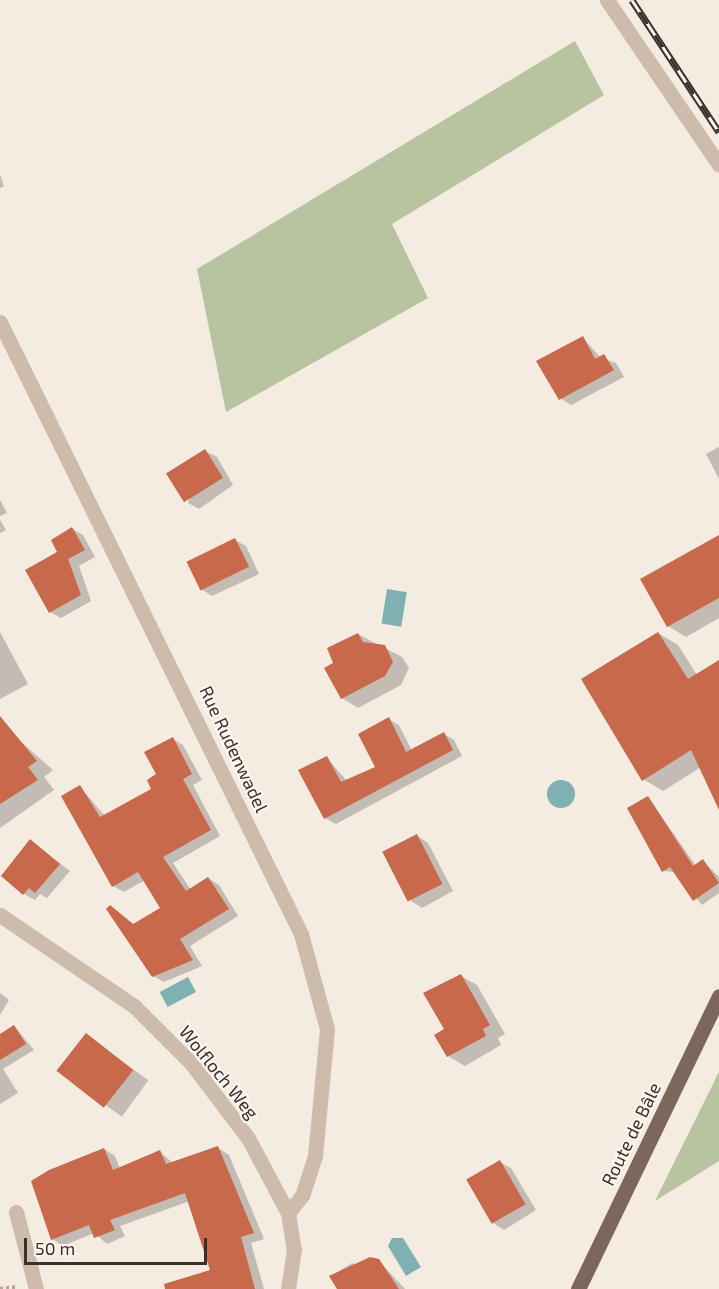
<!DOCTYPE html>
<meta charset="utf-8">
<style>
body{margin:0}
#map{position:relative;width:719px;height:1289px;overflow:hidden;background:#f4ebe1;font-family:"Exo 2",sans-serif}
div>[style]{position:absolute}
.green>*{inset:0;background:#b8c4a0}
.water>*{inset:0;background:#7fb0b2;transform-origin:0 0}
.round{border-radius:50%}
.shadow>*{inset:0;background:#0003;transform-origin:0 0}
.building>*{inset:0;background:#c8694b;transform-origin:0 0}
.path>*{height:4px;margin-top:-2px;transform-origin:0;background:repeating-linear-gradient(90deg,#b9a596 0 3px,transparent 0 6px)}
.minor>*{height:15px;margin:-7.5px;padding:0 7.5px;transform-origin:7.5px;border-radius:7.5px;background:#cdbbac}
.major>*{height:15px;margin:-7.5px;padding:0 7.5px;transform-origin:7.5px;border-radius:7.5px;background:#7d675c}
.rail>*{height:7px;margin-top:-3.5px;transform-origin:0;background:repeating-linear-gradient(90deg,#fbf5ee 0 14px,#3b302b 0 28px);box-sizing:border-box;border-block:2px solid #3b302b}
span{translate:-50% -50%;white-space:nowrap;text-align:center;line-height:1.15;-webkit-text-stroke:4.5px #fbf5ee;paint-order:stroke}
.street-label{font-size:18px;color:#3b302b}
.scale{position:absolute;left:24px;top:1238px;width:183px;height:27px;box-sizing:border-box;border:3px solid #3b302b;border-top:0;padding-left:8px;font-size:18px;line-height:21px;white-space:nowrap;color:#3b302b;-webkit-text-stroke:4px #fbf5ee;paint-order:stroke}
</style>
<div id="map">
<div class="green">
<i style="clip-path:polygon(575px 41px,604px 95px,392px 224px,428px 298px,226px 412px,197px 269px)"></i>
<i style="clip-path:polygon(719px 1072px,719px 1161px,655px 1201px)"></i>
</div>
<div class="water">
<i style="left:387px;top:589px;width:20px;height:35px;rotate:9deg"></i>
<i class="round" style="left:547px;top:780px;width:28px;height:28px"></i>
<i style="left:188px;top:977px;width:17px;height:32px;rotate:62deg"></i>
<i style="clip-path:polygon(392px 1238px,403px 1238px,421px 1267px,406px 1276px,388px 1246px)"></i>
</div>
<div class="shadow">
<i style="clip-path:polygon(0 174px,4px 186px,0 188px)"></i>
<i style="clip-path:polygon(583px 338px,601px 358px,616px 363px,624px 377px,571px 405px,560px 398px)"></i>
<i style="clip-path:polygon(719px 447px,719px 479px,706px 454px)"></i>
<i style="clip-path:polygon(205px 451px,217px 457px,233px 485px,199px 509px,188px 503px)"></i>
<i style="clip-path:polygon(0 500px,7px 513px,0 516px)"></i>
<i style="clip-path:polygon(0 520px,6px 530px,0 533px)"></i>
<i style="clip-path:polygon(72px 529px,83px 535px,95px 557px,79px 566px,91px 601px,61px 618px,50px 612px,59px 553px)"></i>
<i style="clip-path:polygon(719px 536px,719px 618px,686px 637px,668px 626px)"></i>
<i style="clip-path:polygon(235px 540px,246px 546px,259px 574px,212px 596px,201px 589px)"></i>
<i style="clip-path:polygon(0 632px,28px 684px,0 699px)"></i>
<i style="clip-path:polygon(658px 633px,678px 645px,697px 675px,719px 662px,719px 795px,701px 767px,663px 791px,643px 779px)"></i>
<i style="clip-path:polygon(358px 634px,402px 657px,409px 668px,401px 685px,358px 708px,342px 698px,335px 663px)"></i>
<i style="clip-path:polygon(388px 719px,399px 725px,412px 751px,444px 734px,454px 740px,462px 756px,336px 824px,325px 818px,327px 758px,347px 781px,377px 767px)"></i>
<i style="clip-path:polygon(11px 733px,53px 770px,44px 777px,54px 790px,0 828px,0 740px)"></i>
<i style="clip-path:polygon(173px 739px,183px 745px,202px 780px,193px 785px,220px 836px,173px 863px,191px 890px,208px 878px,219px 885px,238px 916px,190px 946px,202px 966px,164px 982px,153px 976px,110px 907px,135px 925px,162px 908px,145px 880px,124px 892px,113px 886px,80px 787px,105px 816px,153px 789px)"></i>
<i style="clip-path:polygon(648px 797px,696px 866px,703px 861px,719px 877px,719px 893px,702px 905px,675px 872px,663px 871px)"></i>
<i style="clip-path:polygon(417px 836px,428px 843px,453px 891px,422px 908px,411px 901px)"></i>
<i style="clip-path:polygon(31px 841px,70px 871px,47px 898px,40px 894px,35px 900px,24px 894px)"></i>
<i style="clip-path:polygon(461px 976px,477px 985px,505px 1034px,498px 1038px,501px 1045px,465px 1066px,448px 1056px,446px 1029px)"></i>
<i style="clip-path:polygon(0 993px,9px 1000px,0 1015px)"></i>
<i style="clip-path:polygon(15px 1027px,34px 1050px,3px 1069px,18px 1093px,0 1104px,0 1037px)"></i>
<i style="left:86px;top:1035px;width:77px;height:45px;rotate:36deg"></i>
<i style="clip-path:polygon(218px 1148px,229px 1155px,264px 1239px,251px 1243px,264px 1289px,195px 1289px,212px 1271px,190px 1201px,120px 1226px,125px 1236px,107px 1244px,94px 1233px,63px 1246px,52px 1239px,104px 1149px,115px 1156px,120px 1169px,160px 1152px,173px 1163px)"></i>
<i style="clip-path:polygon(500px 1162px,511px 1168px,536px 1210px,504px 1230px,493px 1223px)"></i>
<i style="clip-path:polygon(378px 1260px,405px 1289px,339px 1289px,331px 1276px,352px 1263px,359px 1267px)"></i>
</div>
<div class="building">
<i style="clip-path:polygon(583px 336px,595px 359px,604px 354px,614px 370px,559px 400px,536px 361px)"></i>
<i style="left:205px;top:449px;width:34px;height:46px;rotate:58deg"></i>
<i style="clip-path:polygon(72px 527px,85px 550px,68px 559px,81px 595px,49px 613px,25px 570px,57px 552px,51px 540px)"></i>
<i style="clip-path:polygon(719px 535px,719px 598px,667px 627px,640px 579px)"></i>
<i style="left:235px;top:538px;width:32px;height:54px;rotate:64deg"></i>
<i style="clip-path:polygon(658px 632px,688px 679px,719px 660px,719px 810px,691px 750px,642px 781px,581px 679px)"></i>
<i style="clip-path:polygon(358px 633px,363px 642px,385px 645px,393px 662px,385px 676px,341px 699px,324px 668px,333px 663px,327px 648px)"></i>
<i style="clip-path:polygon(0 716px,37px 761px,28px 767px,38px 780px,0 804px)"></i>
<i style="clip-path:polygon(389px 717px,406px 752px,444px 732px,453px 750px,324px 819px,298px 770px,327px 756px,341px 782px,375px 767px,358px 734px)"></i>
<i style="clip-path:polygon(173px 737px,192px 774px,183px 779px,211px 830px,163px 857px,186px 891px,208px 877px,229px 909px,180px 939px,193px 960px,152px 977px,106px 909px,110px 905px,133px 924px,160px 908px,138px 872px,112px 887px,61px 796px,80px 785px,100px 817px,151px 789px,147px 780px,156px 774px,144px 752px)"></i>
<i style="clip-path:polygon(648px 796px,693px 866px,703px 859px,719px 883px,693px 901px,670px 867px,662px 872px,627px 808px)"></i>
<i style="left:417px;top:834px;width:56px;height:39px;rotate:63deg"></i>
<i style="clip-path:polygon(30px 839px,60px 864px,35px 893px,29px 888px,23px 895px,1px 876px)"></i>
<i style="clip-path:polygon(461px 974px,490px 1025px,483px 1029px,486px 1036px,447px 1057px,434px 1035px,444px 1029px,423px 993px)"></i>
<i style="clip-path:polygon(14px 1025px,26px 1044px,0 1060px,0 1034px)"></i>
<i style="left:86px;top:1033px;width:60px;height:48px;rotate:38deg"></i>
<i style="clip-path:polygon(218px 1146px,254px 1233px,241px 1237px,255px 1289px,165px 1289px,164px 1284px,210px 1270px,185px 1193px,110px 1220px,115px 1230px,94px 1238px,89px 1225px,51px 1240px,31px 1181px,49px 1170px,104px 1148px,113px 1170px,160px 1150px,166px 1164px)"></i>
<i style="left:500px;top:1160px;width:51px;height:39px;rotate:60deg"></i>
<i style="clip-path:polygon(370px 1257px,379px 1259px,399px 1289px,337px 1289px,329px 1276px)"></i>
</div>
<div class="path">
<i style="left:0;top:1289px;width:16px;rotate:-7deg"></i>
</div>
<div class="minor">
<i style="left:607px;top:0;width:199px;rotate:55.8deg"></i>
<i style="left:0;top:322px;width:682px;rotate:63.81deg"></i>
<i style="left:301px;top:934px;width:98px;rotate:74.7deg"></i>
<i style="left:327px;top:1029px;width:128px;rotate:95.4deg"></i>
<i style="left:315px;top:1156px;width:40px;rotate:108deg"></i>
<i style="left:303px;top:1194px;width:24px;rotate:128deg"></i>
<i style="left:0;top:915px;width:162px;rotate:34.2deg"></i>
<i style="left:134px;top:1006px;width:81px;rotate:45deg"></i>
<i style="left:191px;top:1063px;width:94px;rotate:52.8deg"></i>
<i style="left:248px;top:1138px;width:85px;rotate:61.9deg"></i>
<i style="left:288px;top:1213px;width:36px;rotate:81deg"></i>
<i style="left:294px;top:1249px;width:40px;rotate:98.5deg"></i>
<i style="left:16px;top:1212px;width:80px;rotate:75.4deg"></i>
</div>
<div class="major">
<i style="left:578px;top:1289px;width:325px;rotate:-64.3deg"></i>
</div>
<div class="rail">
<i style="left:632px;top:0;width:158px;rotate:56.6deg"></i>
</div>
<div class="street-label">
<span style="left:234px;top:749px;rotate:65deg">Rue Rudenwadel</span>
<span style="left:219px;top:1072px;rotate:51deg">Wolfloch Weg</span>
<span style="left:631px;top:1134px;rotate:-64deg">Route de Bâle</span>
</div>
<div class="scale">50 m</div>
</div>
